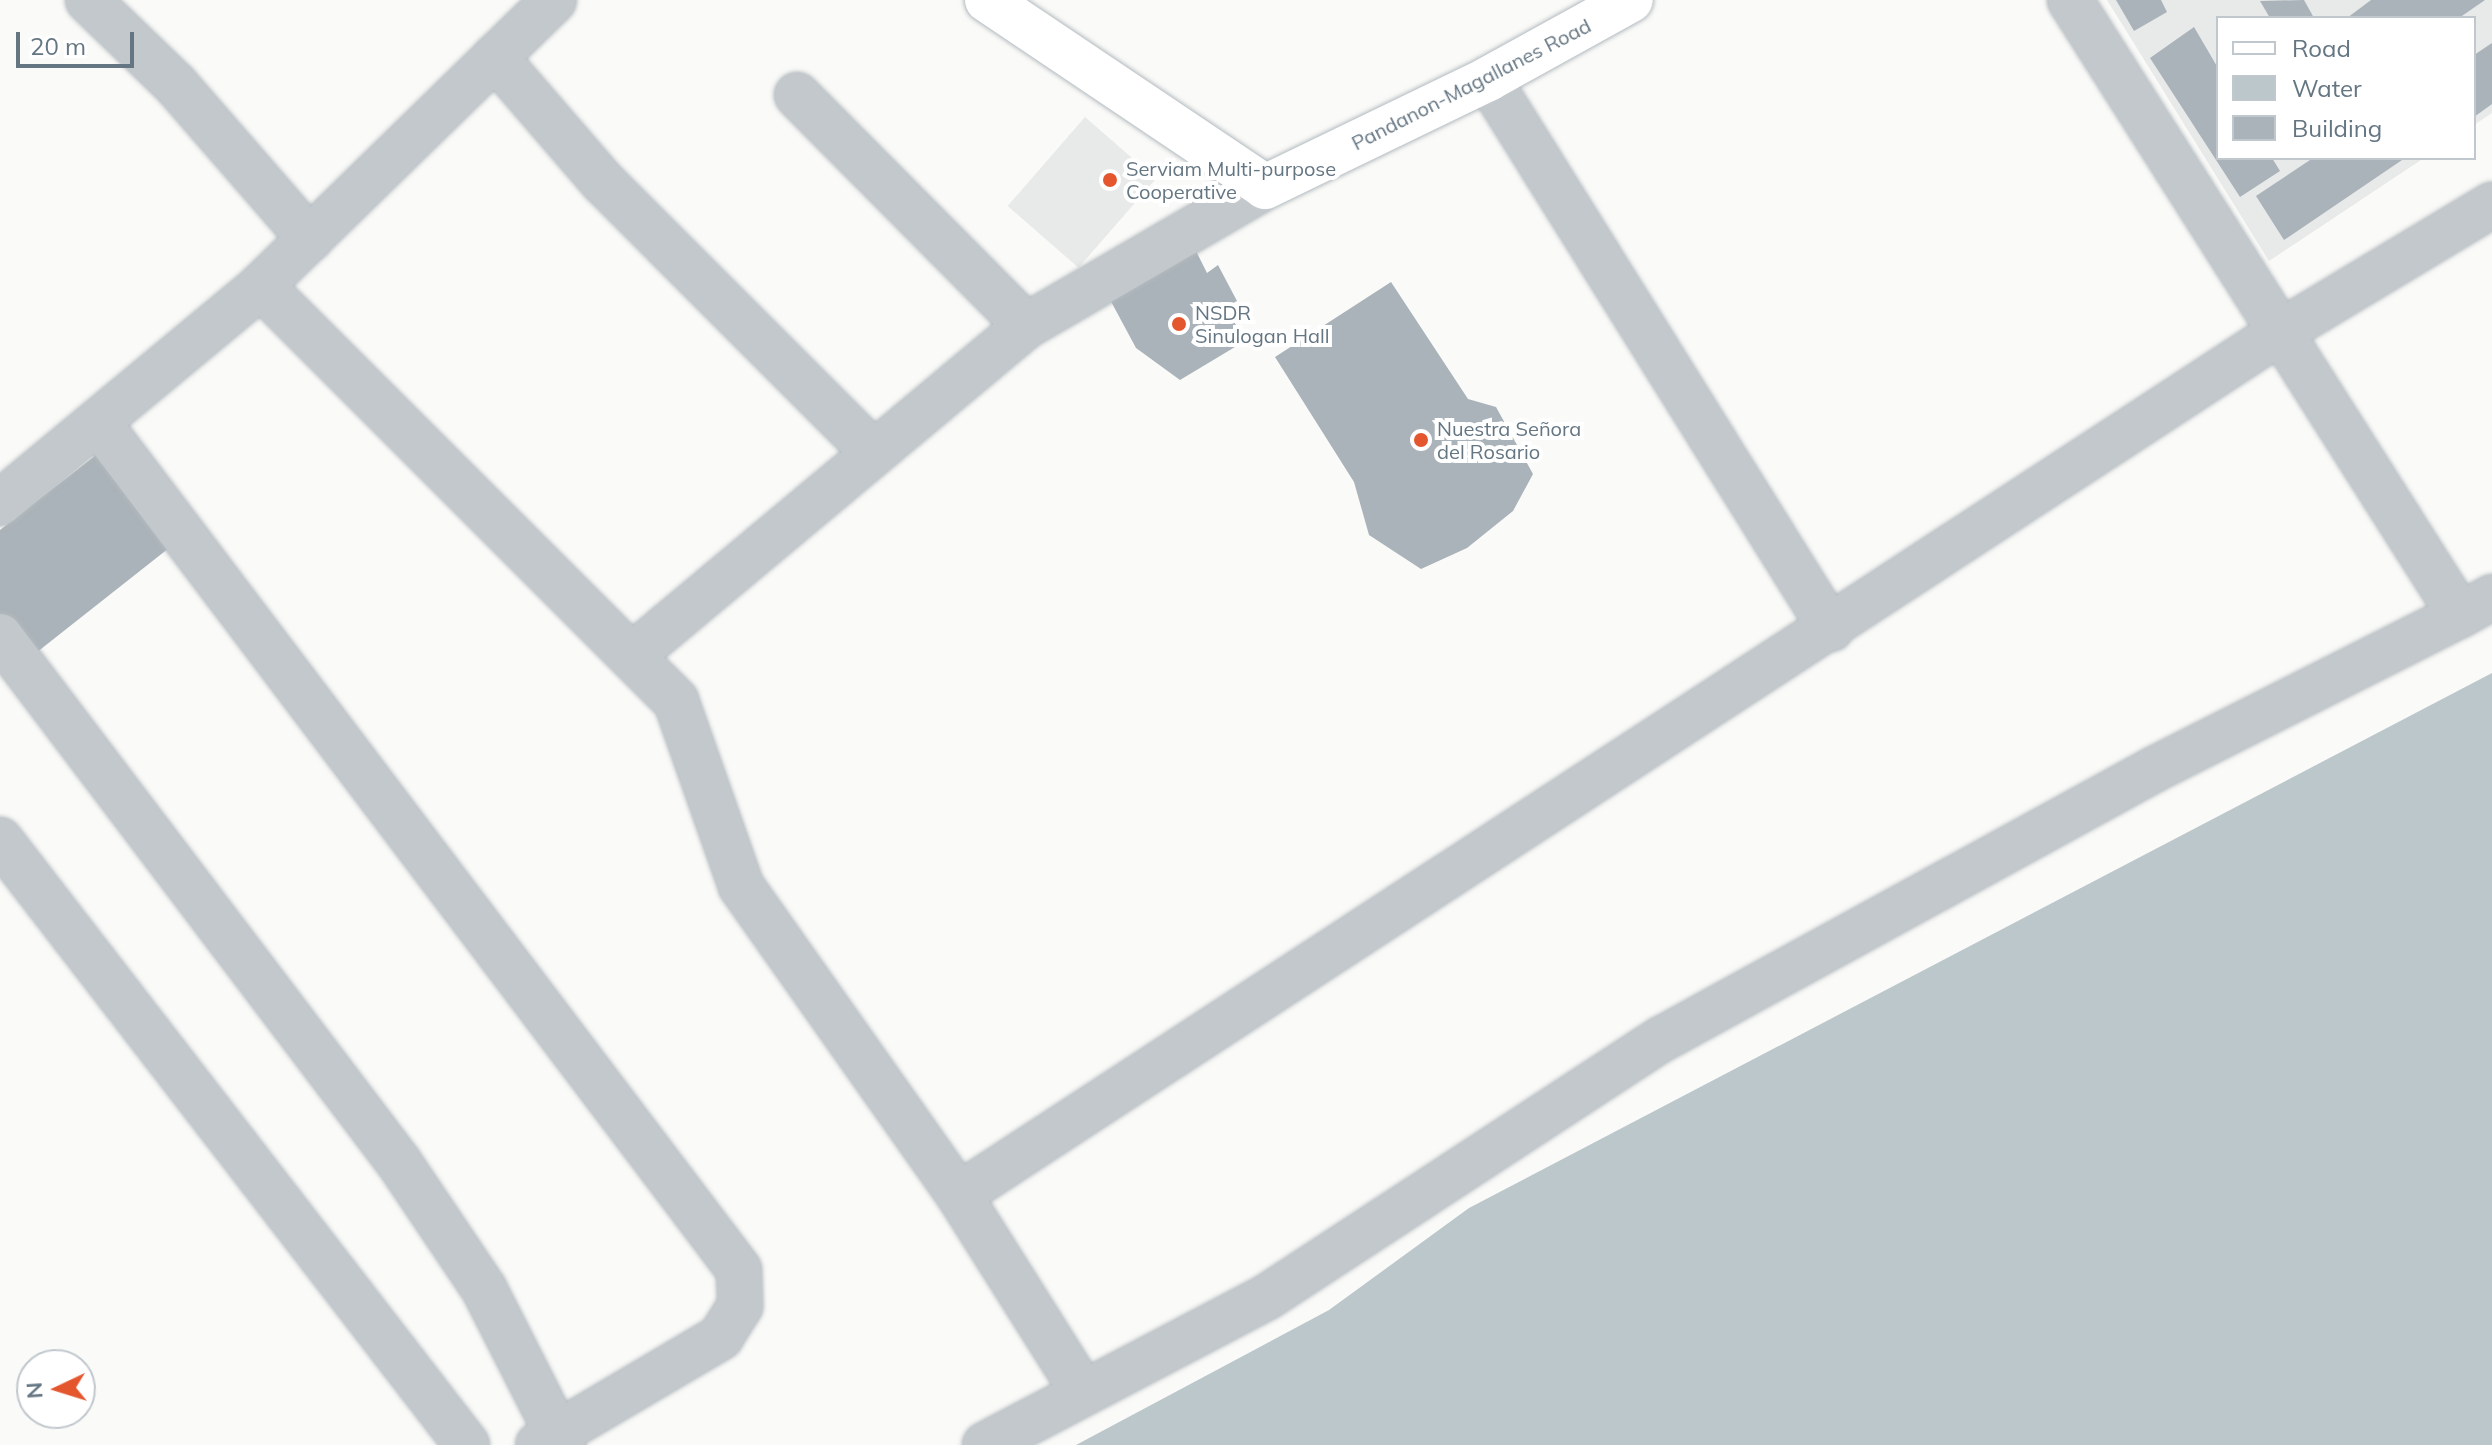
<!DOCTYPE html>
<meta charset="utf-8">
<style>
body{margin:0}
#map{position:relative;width:2492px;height:1445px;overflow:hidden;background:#fafaf8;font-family:Mulish,sans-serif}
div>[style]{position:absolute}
.built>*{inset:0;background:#e8e9e9;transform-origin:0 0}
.water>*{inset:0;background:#bbc7cb}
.building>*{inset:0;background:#aab3b9}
.roads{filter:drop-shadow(0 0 2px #b3babf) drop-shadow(0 0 2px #b3babf)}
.street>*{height:44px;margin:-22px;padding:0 22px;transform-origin:22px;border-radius:22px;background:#c3c8cc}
.secondary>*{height:44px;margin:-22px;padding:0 22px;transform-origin:22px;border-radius:22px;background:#fff}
.dots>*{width:22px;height:22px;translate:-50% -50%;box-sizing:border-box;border:4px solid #fff;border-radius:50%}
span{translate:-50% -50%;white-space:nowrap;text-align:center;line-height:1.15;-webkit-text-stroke:8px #fff;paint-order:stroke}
.street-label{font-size:20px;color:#657683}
.poi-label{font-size:20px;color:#657683}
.left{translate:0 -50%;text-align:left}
.legend{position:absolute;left:2216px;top:16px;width:260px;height:144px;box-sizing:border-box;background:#fff;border:2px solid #c1c8cd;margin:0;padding:10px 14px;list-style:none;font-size:24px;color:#657683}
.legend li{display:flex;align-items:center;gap:16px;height:40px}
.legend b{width:40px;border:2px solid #c1c8cd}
.north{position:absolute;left:16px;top:1349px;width:80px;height:80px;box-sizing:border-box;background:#fff;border:2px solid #c1c8cd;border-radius:50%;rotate:266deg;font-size:22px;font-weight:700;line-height:32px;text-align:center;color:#657683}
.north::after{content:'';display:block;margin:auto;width:28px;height:36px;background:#e4572e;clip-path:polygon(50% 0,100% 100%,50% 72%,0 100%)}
.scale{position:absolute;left:16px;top:32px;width:118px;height:36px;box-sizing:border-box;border:4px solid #657683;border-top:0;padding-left:10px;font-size:24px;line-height:28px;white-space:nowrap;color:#657683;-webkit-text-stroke:6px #fff;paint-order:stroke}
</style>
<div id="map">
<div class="built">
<i style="clip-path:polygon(2107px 0,2492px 0,2492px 113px,2474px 125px,2474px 18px,2218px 18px,2218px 158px,2424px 158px,2269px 261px)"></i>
<i style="left:1085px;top:117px;width:94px;height:118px;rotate:41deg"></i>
</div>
<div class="water">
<i style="clip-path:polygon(2492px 673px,2492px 1445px,1076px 1445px,1329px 1310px,1469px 1208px)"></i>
</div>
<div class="building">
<i style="clip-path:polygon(2116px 0,2161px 0,2167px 12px,2134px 31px)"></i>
<i style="clip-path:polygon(2304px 0,2314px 18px,2270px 18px,2260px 1px)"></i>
<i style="clip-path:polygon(2371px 0,2485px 0,2459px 18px,2347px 18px)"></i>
<i style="clip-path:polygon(2194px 27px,2218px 68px,2218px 158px,2272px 158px,2280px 171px,2240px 197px,2150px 58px)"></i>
<i style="clip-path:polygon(2492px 43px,2492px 104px,2474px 117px,2474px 55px)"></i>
<i style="clip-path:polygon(2313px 158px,2405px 158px,2284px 240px,2256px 196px)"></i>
<i style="clip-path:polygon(1194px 247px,1207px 273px,1218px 265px,1237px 301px,1226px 307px,1245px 341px,1180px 380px,1136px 348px,1107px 294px)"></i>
<i style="clip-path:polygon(1391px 282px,1468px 399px,1496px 407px,1533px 474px,1513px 511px,1467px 548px,1421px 569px,1369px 535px,1354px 482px,1275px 357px)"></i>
<i style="clip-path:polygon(96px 455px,169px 548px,27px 660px,0 626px,0 530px)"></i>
</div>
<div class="roads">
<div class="street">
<i style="left:88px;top:0;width:122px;rotate:44deg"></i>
<i style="left:176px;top:85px;width:204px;rotate:49deg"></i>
<i style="left:2070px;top:0;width:728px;rotate:57.62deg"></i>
<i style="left:2460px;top:615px;width:37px;rotate:-29deg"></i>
<i style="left:495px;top:57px;width:165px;rotate:49.2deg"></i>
<i style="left:603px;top:182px;width:379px;rotate:45deg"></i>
<i style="left:1488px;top:79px;width:648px;rotate:58.05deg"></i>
<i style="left:797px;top:95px;width:325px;rotate:45.2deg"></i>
<i style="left:261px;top:286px;width:587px;rotate:45deg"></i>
<i style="left:676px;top:701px;width:196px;rotate:70.6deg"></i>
<i style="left:741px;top:886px;width:378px;rotate:54.8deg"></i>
<i style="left:959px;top:1195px;width:233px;rotate:57.8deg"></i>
<i style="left:100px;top:425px;width:1059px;rotate:52.9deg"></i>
<i style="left:739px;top:1270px;width:36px;rotate:88deg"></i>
<i style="left:740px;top:1306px;width:36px;rotate:122deg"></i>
<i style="left:721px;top:1337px;width:212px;rotate:149.5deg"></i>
<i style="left:0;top:503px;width:339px;rotate:-39.7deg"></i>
<i style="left:261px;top:286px;width:409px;rotate:-44.3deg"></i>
<i style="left:0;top:636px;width:662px;rotate:52.85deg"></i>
<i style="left:400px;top:1164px;width:151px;rotate:56.1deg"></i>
<i style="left:484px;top:1289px;width:175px;rotate:63.1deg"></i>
<i style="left:634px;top:654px;width:511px;rotate:-39.92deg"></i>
<i style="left:1026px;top:326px;width:276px;rotate:-30.2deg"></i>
<i style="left:0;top:840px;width:764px;rotate:52.34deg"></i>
<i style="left:959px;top:1195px;width:1577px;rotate:-33.15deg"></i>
<i style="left:2279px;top:333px;width:249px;rotate:-31deg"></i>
<i style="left:985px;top:1445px;width:318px;rotate:-27.7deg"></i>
<i style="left:1267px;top:1297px;width:472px;rotate:-33.2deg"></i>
<i style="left:1662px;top:1039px;width:562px;rotate:-28.71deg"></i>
<i style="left:2155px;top:769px;width:342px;rotate:-26.8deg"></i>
</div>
<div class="secondary">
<i style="left:987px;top:0;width:335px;rotate:33.9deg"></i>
<i style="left:1265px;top:187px;width:248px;rotate:-25.8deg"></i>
<i style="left:1488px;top:79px;width:163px;rotate:-28.9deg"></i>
</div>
</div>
<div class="dots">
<i style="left:1110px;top:180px;background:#e4572e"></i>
<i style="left:1179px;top:324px;background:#e4572e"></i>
<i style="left:1421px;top:440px;background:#e4572e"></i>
</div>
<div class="street-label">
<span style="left:1471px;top:84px;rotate:-27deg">Pandanon-Magallanes Road</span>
</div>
<div class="poi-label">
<span class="left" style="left:1126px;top:180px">Serviam Multi-purpose<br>Cooperative</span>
<span class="left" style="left:1195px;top:324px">NSDR<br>Sinulogan Hall</span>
<span class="left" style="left:1437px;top:440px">Nuestra Señora<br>del Rosario</span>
</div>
<ul class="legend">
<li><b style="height:10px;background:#fff"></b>Road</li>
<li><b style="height:22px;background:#bbc7cb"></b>Water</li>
<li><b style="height:22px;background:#aab3b9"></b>Building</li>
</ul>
<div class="north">N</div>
<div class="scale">20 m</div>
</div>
